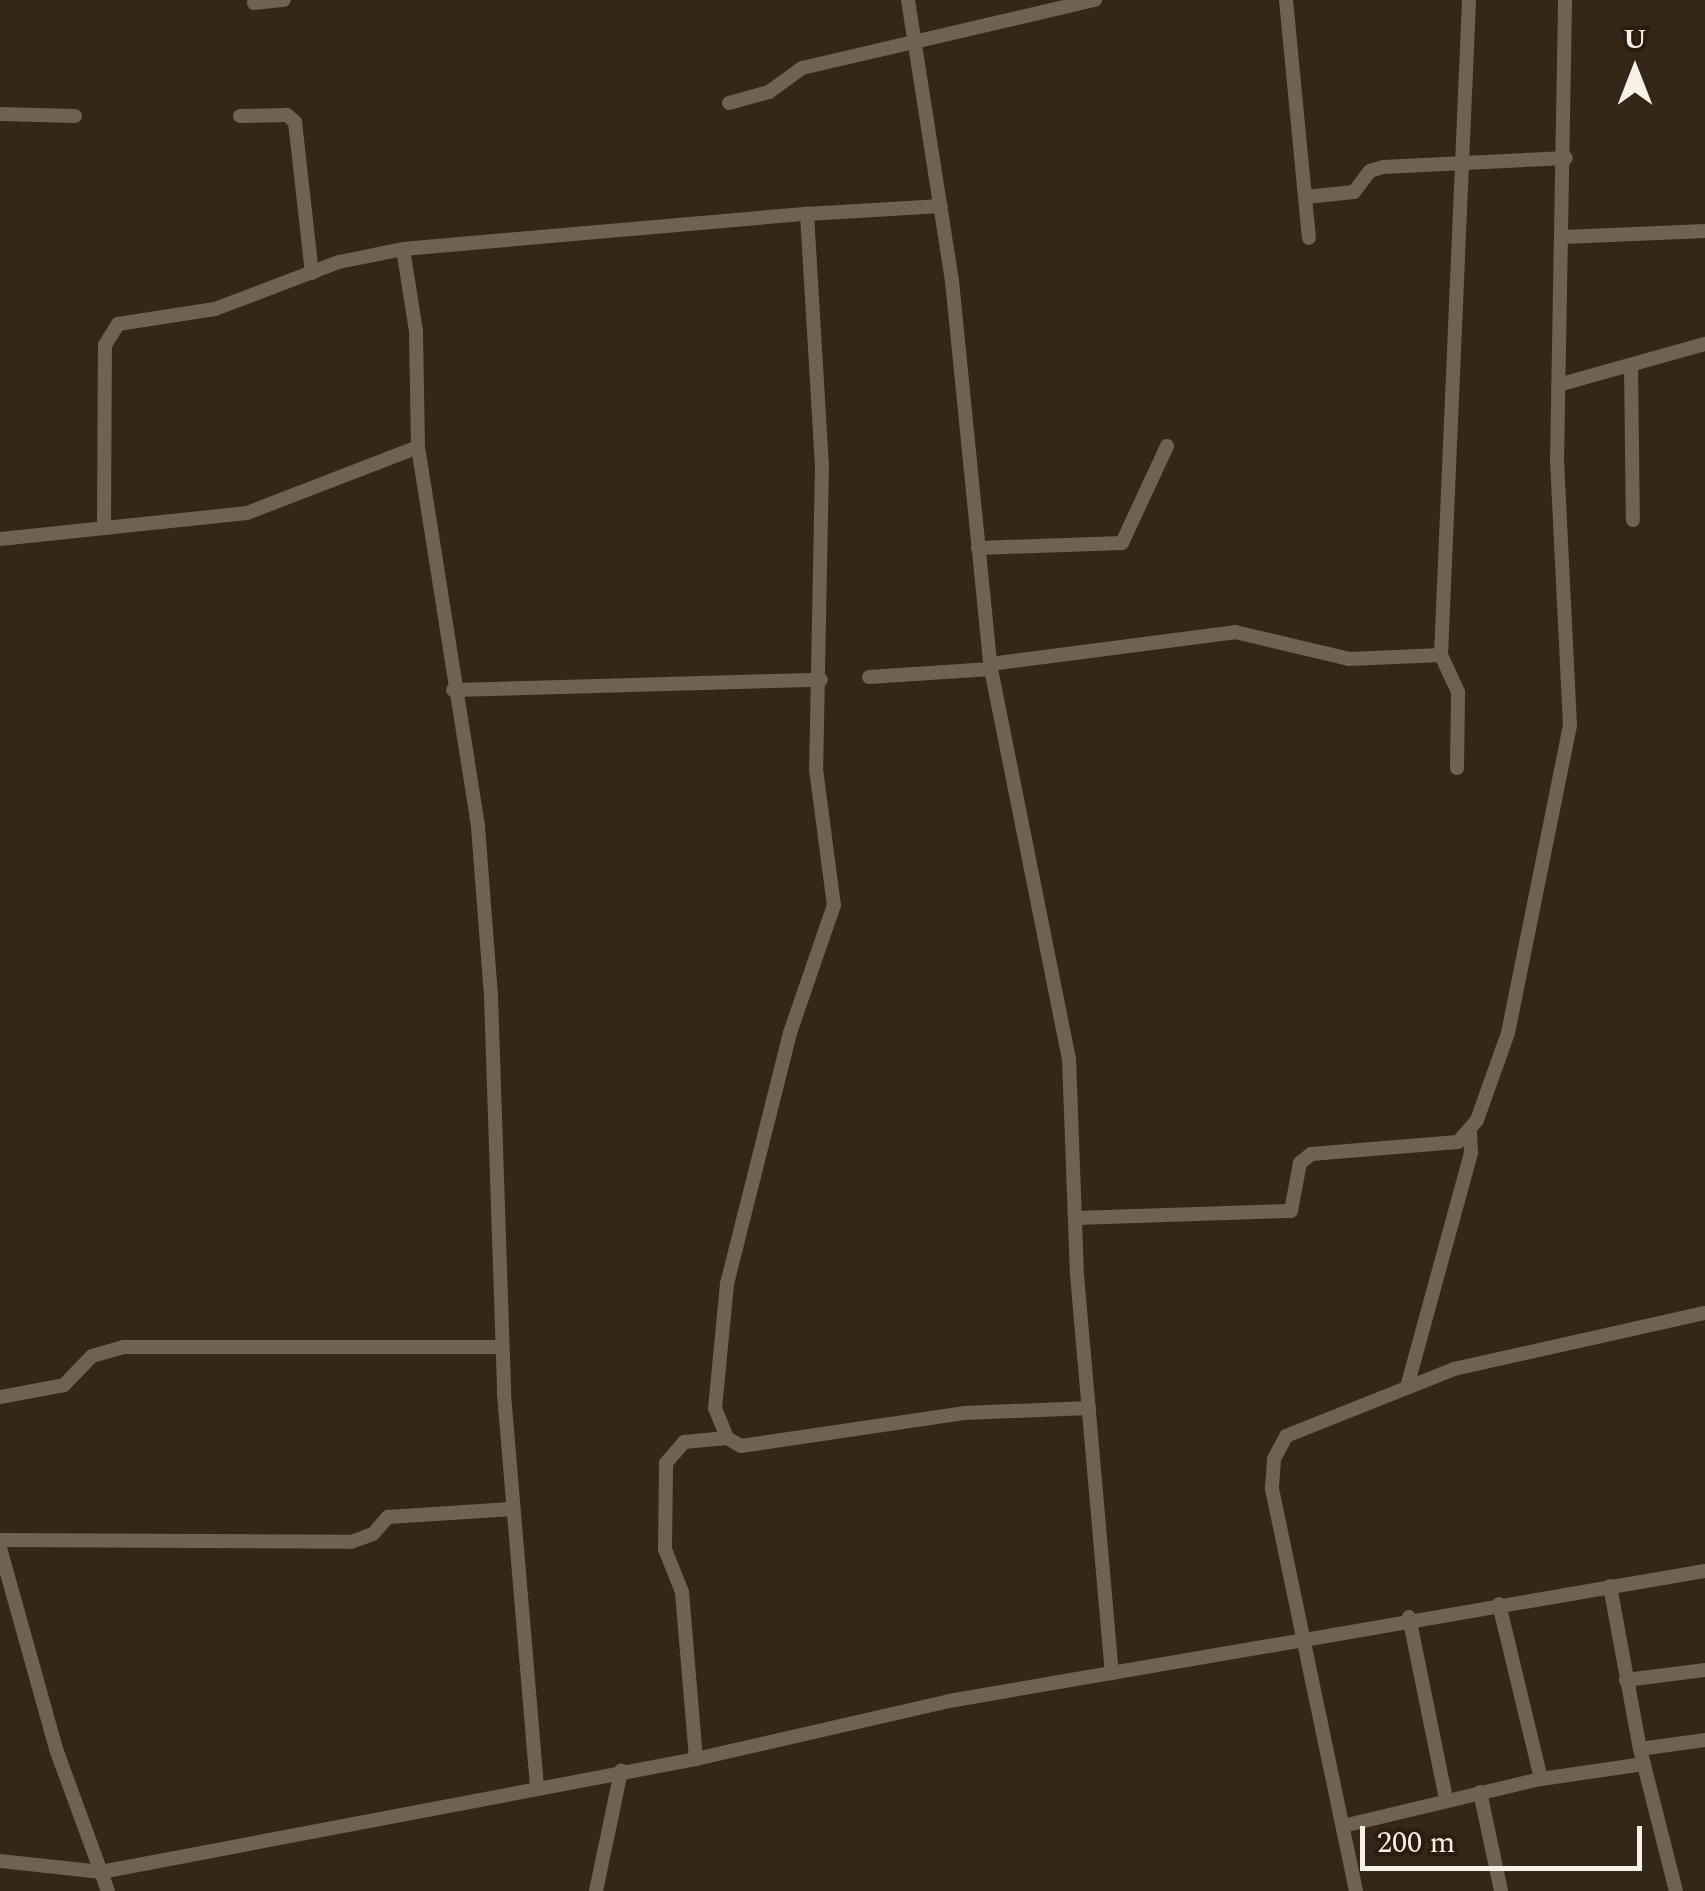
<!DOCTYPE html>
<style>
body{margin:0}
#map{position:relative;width:1705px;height:1891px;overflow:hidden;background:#332719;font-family:Spectral,serif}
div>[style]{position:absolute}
.minor>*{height:14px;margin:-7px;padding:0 7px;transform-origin:7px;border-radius:7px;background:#706252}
span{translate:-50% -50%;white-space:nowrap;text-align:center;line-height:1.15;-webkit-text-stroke:8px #291d10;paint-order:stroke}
.north{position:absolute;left:1585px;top:20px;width:100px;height:100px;-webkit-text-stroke:8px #291d10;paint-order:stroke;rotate:0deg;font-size:28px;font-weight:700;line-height:40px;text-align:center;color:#f9f0e7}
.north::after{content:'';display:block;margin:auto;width:35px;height:45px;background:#f9f0e7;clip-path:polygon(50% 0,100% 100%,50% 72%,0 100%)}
.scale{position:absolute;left:1360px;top:1826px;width:282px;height:45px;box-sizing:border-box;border:5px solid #f9f0e7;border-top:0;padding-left:12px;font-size:30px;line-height:35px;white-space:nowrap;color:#f9f0e7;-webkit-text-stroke:8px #291d10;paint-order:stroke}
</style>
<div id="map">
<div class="minor">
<i style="left:908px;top:0;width:284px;rotate:81.1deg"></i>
<i style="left:952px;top:281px;width:385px;rotate:84.3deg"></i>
<i style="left:990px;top:664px;width:402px;rotate:78.7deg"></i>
<i style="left:1069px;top:1058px;width:217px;rotate:87.9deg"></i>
<i style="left:1077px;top:1275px;width:400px;rotate:85deg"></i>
<i style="left:1286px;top:0;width:239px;rotate:84.5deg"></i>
<i style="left:254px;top:3px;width:30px;rotate:-6deg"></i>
<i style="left:729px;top:103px;width:41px;rotate:-15.4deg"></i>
<i style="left:769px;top:92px;width:41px;rotate:-36deg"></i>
<i style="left:802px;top:68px;width:301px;rotate:-13.1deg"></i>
<i style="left:0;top:114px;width:75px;rotate:1.5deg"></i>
<i style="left:240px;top:116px;width:47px;rotate:-1.2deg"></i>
<i style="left:287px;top:115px;width:11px;rotate:41deg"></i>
<i style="left:295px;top:122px;width:152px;rotate:83.6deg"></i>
<i style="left:1306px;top:197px;width:48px;rotate:-5.9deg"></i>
<i style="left:1354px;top:192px;width:26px;rotate:-53deg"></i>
<i style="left:1370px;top:171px;width:14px;rotate:-17deg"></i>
<i style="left:1383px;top:167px;width:183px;rotate:-2.8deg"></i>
<i style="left:807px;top:214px;width:134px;rotate:-3.4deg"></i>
<i style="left:1564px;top:237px;width:141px;rotate:-2.4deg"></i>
<i style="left:1631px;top:367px;width:153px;rotate:89.3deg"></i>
<i style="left:1558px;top:385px;width:153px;rotate:-15.6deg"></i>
<i style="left:418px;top:447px;width:385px;rotate:81deg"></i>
<i style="left:478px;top:827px;width:169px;rotate:85.6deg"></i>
<i style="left:491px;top:996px;width:398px;rotate:88.1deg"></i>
<i style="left:504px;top:1394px;width:393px;rotate:85.2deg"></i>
<i style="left:104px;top:528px;width:183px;rotate:-89.7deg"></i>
<i style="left:105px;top:345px;width:25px;rotate:-58deg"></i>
<i style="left:118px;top:324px;width:98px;rotate:-8.8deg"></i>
<i style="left:215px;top:309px;width:133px;rotate:-20.8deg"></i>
<i style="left:339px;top:262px;width:65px;rotate:-11.5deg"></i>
<i style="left:0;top:539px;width:248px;rotate:-6deg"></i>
<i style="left:247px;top:513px;width:183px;rotate:-21.1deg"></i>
<i style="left:418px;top:447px;width:116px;rotate:-91deg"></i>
<i style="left:416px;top:331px;width:83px;rotate:-99deg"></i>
<i style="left:403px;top:249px;width:406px;rotate:-5deg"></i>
<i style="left:807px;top:214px;width:250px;rotate:86.6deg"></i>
<i style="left:822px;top:464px;width:305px;rotate:91.1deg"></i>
<i style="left:816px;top:769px;width:137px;rotate:82.5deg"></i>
<i style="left:834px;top:905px;width:135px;rotate:109deg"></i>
<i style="left:790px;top:1033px;width:259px;rotate:104.1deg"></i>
<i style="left:727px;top:1284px;width:125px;rotate:95.5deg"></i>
<i style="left:715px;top:1408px;width:32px;rotate:68deg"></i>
<i style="left:727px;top:1438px;width:16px;rotate:30deg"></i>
<i style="left:741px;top:1446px;width:225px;rotate:-8.4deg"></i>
<i style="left:964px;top:1413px;width:125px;rotate:-2.3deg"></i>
<i style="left:978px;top:548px;width:144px;rotate:-2deg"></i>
<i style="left:1122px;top:543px;width:107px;rotate:-65.1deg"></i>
<i style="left:990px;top:664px;width:247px;rotate:-7.4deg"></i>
<i style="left:1235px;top:632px;width:117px;rotate:13.3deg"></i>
<i style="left:1349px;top:659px;width:92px;rotate:-2.5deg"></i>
<i style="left:869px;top:677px;width:122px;rotate:-3.8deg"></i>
<i style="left:453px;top:690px;width:368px;rotate:-1.6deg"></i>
<i style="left:1457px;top:768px;width:76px;rotate:-89.2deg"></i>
<i style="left:1458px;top:692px;width:41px;rotate:-114.7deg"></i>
<i style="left:1441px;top:655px;width:656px;rotate:-87.55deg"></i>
<i style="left:1076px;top:1218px;width:215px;rotate:-1.9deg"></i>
<i style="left:1291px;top:1211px;width:49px;rotate:-79.4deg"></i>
<i style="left:1300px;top:1163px;width:14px;rotate:-39deg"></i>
<i style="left:1311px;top:1154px;width:147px;rotate:-4.7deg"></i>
<i style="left:1458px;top:1142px;width:29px;rotate:-49deg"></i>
<i style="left:1477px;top:1120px;width:92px;rotate:-70.4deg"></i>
<i style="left:1508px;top:1033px;width:313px;rotate:-78.6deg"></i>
<i style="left:1570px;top:726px;width:264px;rotate:-92.8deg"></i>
<i style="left:1557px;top:462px;width:462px;rotate:-89deg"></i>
<i style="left:1407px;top:1387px;width:243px;rotate:-74.7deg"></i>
<i style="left:1471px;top:1153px;width:21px;rotate:-93deg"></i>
<i style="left:0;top:1397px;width:65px;rotate:-10.6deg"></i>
<i style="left:64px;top:1385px;width:40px;rotate:-46deg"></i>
<i style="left:92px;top:1356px;width:33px;rotate:-16deg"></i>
<i style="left:124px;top:1347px;width:378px"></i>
<i style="left:0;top:1540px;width:351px;rotate:0.3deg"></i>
<i style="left:351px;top:1542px;width:23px;rotate:-20deg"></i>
<i style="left:373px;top:1534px;width:23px;rotate:-49deg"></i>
<i style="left:388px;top:1517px;width:125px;rotate:-3.7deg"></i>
<i style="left:0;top:1548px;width:209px;rotate:74.4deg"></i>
<i style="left:56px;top:1749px;width:151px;rotate:69.9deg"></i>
<i style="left:1610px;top:1586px;width:166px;rotate:79.6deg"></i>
<i style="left:1640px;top:1749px;width:146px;rotate:75.8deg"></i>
<i style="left:1499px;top:1604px;width:180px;rotate:76.5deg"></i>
<i style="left:1409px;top:1617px;width:186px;rotate:78.5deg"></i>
<i style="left:1626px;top:1680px;width:80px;rotate:-7.2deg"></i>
<i style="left:1640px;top:1749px;width:66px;rotate:-7.9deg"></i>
<i style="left:696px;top:1759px;width:168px;rotate:-94.8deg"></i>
<i style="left:682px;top:1592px;width:46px;rotate:-111.6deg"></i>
<i style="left:665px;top:1549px;width:86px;rotate:-89.3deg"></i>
<i style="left:666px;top:1463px;width:28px;rotate:-49deg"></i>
<i style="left:684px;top:1442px;width:43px;rotate:-5.3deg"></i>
<i style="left:1480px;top:1792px;width:101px;rotate:78deg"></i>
<i style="left:1343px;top:1826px;width:204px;rotate:-13.4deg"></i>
<i style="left:1541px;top:1779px;width:104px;rotate:-8.3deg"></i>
<i style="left:0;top:1861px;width:102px;rotate:6.2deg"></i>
<i style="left:101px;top:1872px;width:606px;rotate:-10.75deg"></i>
<i style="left:696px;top:1759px;width:260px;rotate:-12.9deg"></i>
<i style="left:949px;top:1701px;width:767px;rotate:-9.76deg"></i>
<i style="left:596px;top:1891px;width:123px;rotate:-78.2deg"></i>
<i style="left:1356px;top:1891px;width:412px;rotate:-101.8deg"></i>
<i style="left:1272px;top:1488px;width:29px;rotate:-86deg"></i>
<i style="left:1274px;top:1459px;width:26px;rotate:-62deg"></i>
<i style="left:1286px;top:1436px;width:181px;rotate:-21.7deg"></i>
<i style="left:1454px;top:1369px;width:257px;rotate:-12.6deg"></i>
</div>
<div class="north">U</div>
<div class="scale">200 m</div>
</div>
